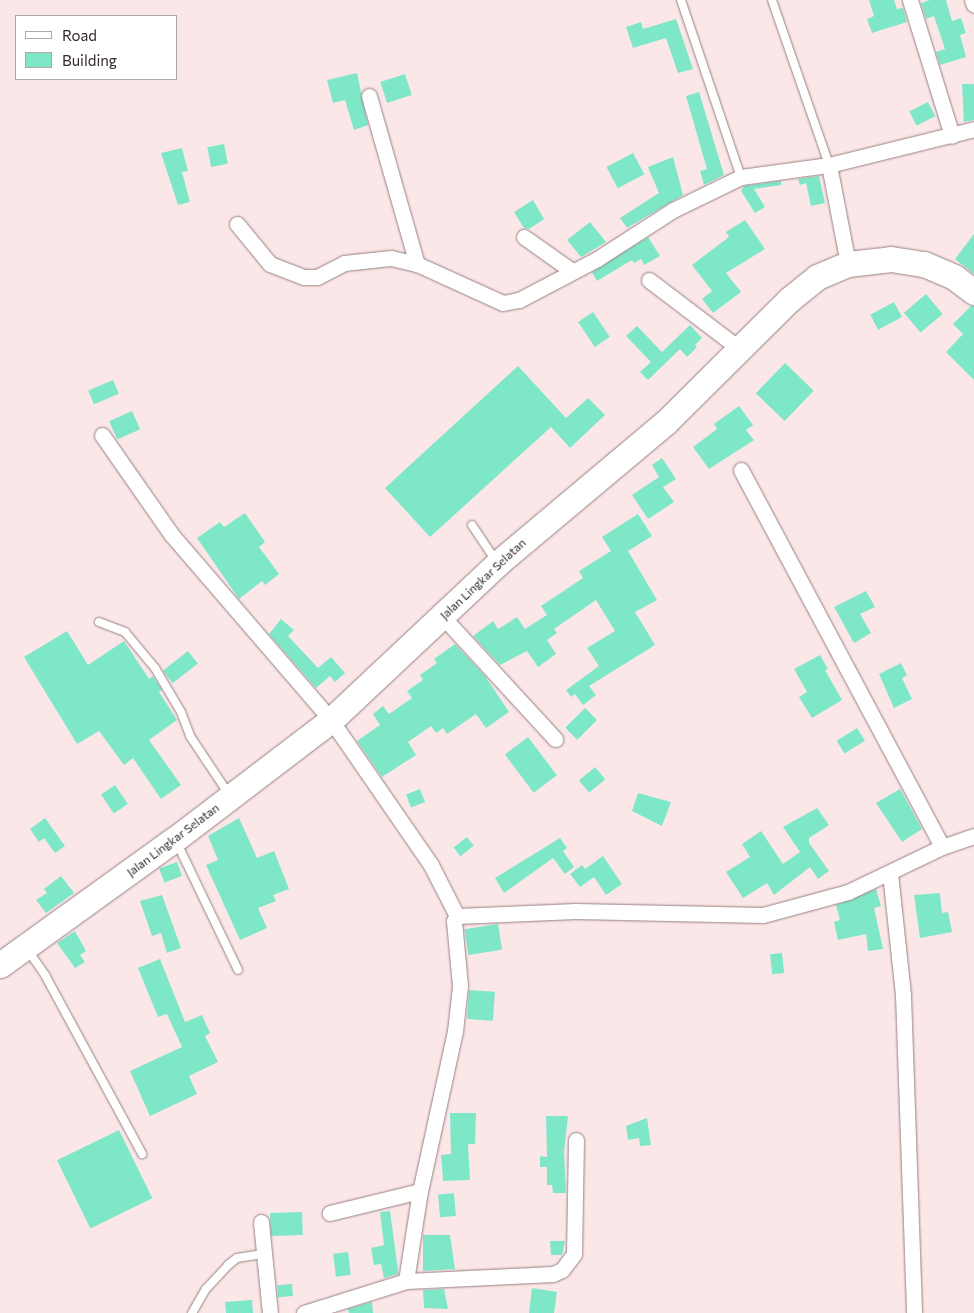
<!DOCTYPE html>
<style>
body{margin:0}
#map{position:relative;width:974px;height:1313px;overflow:hidden;background:#fce7e8;font-family:Commissioner,sans-serif}
div>[style]{position:absolute}
.building>*{inset:0;background:#7ee7c8;transform-origin:0 0}
.roads{filter:drop-shadow(0 0 1px #978081) drop-shadow(0 0 1px #978081)}
.service>*{height:8px;margin:-4px;padding:0 4px;transform-origin:4px;border-radius:4px;background:#fff}
.minor>*{height:15px;margin:-7.5px;padding:0 7.5px;transform-origin:7.5px;border-radius:7.5px;background:#fff}
.trunk>*{height:25px;margin:-12.5px;padding:0 12.5px;transform-origin:12.5px;border-radius:12.5px;background:#fff}
span{translate:-50% -50%;white-space:nowrap;text-align:center;line-height:1.15;-webkit-text-stroke:4px #fff;paint-order:stroke}
.street-label{font-size:12px;color:#312828}
.legend{position:absolute;left:15px;top:15px;width:162px;height:65px;box-sizing:border-box;background:#fff;border:1px solid #ada9a9;margin:0;padding:6px 9px;list-style:none;font-size:15px;color:#312828}
.legend li{display:flex;align-items:center;gap:10px;height:25px}
.legend b{width:25px;border:1px solid #ada9a9}
</style>
<div id="map">
<div class="building">
<i style="clip-path:polygon(869px 0,894px 0,897px 9px,903px 8px,907px 22px,872px 33px,867px 19px,874px 16px)"></i>
<i style="clip-path:polygon(930px 0,946px 0,952px 21px,961px 18px,966px 33px,960px 35px,966px 57px,940px 65px,936px 52px,945px 49px,934px 16px,926px 19px,921px 3px)"></i>
<i style="clip-path:polygon(676px 19px,693px 69px,678px 73px,666px 38px,633px 48px,626px 27px,641px 22px,643px 29px)"></i>
<i style="clip-path:polygon(357px 73px,368px 125px,354px 130px,345px 100px,333px 103px,327px 80px)"></i>
<i style="left:405px;top:74px;width:22px;height:26px;rotate:72deg"></i>
<i style="clip-path:polygon(962px 84px,974px 84px,974px 120px,964px 122px)"></i>
<i style="clip-path:polygon(699px 92px,724px 175px,704px 185px,700px 171px,707px 169px,686px 96px)"></i>
<i style="left:928px;top:102px;width:16px;height:21px;rotate:63deg"></i>
<i style="left:224px;top:144px;width:20px;height:17px;rotate:79deg"></i>
<i style="clip-path:polygon(182px 148px,188px 171px,182px 172px,190px 202px,178px 205px,161px 153px)"></i>
<i style="left:633px;top:153px;width:24px;height:30px;rotate:62deg"></i>
<i style="clip-path:polygon(673px 157px,683px 195px,627px 228px,620px 218px,659px 193px,648px 167px)"></i>
<i style="clip-path:polygon(819px 176px,825px 203px,811px 206px,806px 183px,800px 185px,798px 179px)"></i>
<i style="clip-path:polygon(781px 181px,781px 185px,754px 189px,765px 207px,755px 213px,741px 191px,744px 186px)"></i>
<i style="clip-path:polygon(533px 200px,544px 219px,529px 229px,524px 228px,514px 212px)"></i>
<i style="clip-path:polygon(745px 220px,765px 249px,726px 273px,741px 292px,713px 313px,702px 299px,712px 291px,692px 265px,729px 237px,726px 232px)"></i>
<i style="clip-path:polygon(590px 222px,606px 242px,581px 257px,567px 240px)"></i>
<i style="clip-path:polygon(974px 234px,974px 274px,955px 259px)"></i>
<i style="clip-path:polygon(648px 237px,660px 256px,644px 265px,641px 259px,634px 263px,632px 260px,597px 281px,592px 272px)"></i>
<i style="left:926px;top:294px;width:26px;height:29px;rotate:50deg"></i>
<i style="left:894px;top:302px;width:17px;height:27px;rotate:62deg"></i>
<i style="clip-path:polygon(971px 306px,974px 306px,974px 380px,946px 352px,963px 334px,953px 324px)"></i>
<i style="left:593px;top:312px;width:30px;height:18px;rotate:56deg"></i>
<i style="clip-path:polygon(690px 325px,702px 338px,695px 345px,697px 347px,687px 357px,680px 349px,648px 380px,640px 372px,651px 362px,626px 336px,637px 326px,662px 352px)"></i>
<i style="left:785px;top:363px;width:40px;height:42px;rotate:44deg"></i>
<i style="clip-path:polygon(518px 366px,566px 418px,588px 398px,605px 415px,570px 448px,551px 427px,430px 537px,385px 488px)"></i>
<i style="left:113px;top:380px;width:15px;height:27px;rotate:67deg"></i>
<i style="clip-path:polygon(739px 406px,753px 425px,746px 430px,754px 440px,709px 469px,693px 447px,717px 429px,714px 424px)"></i>
<i style="left:132px;top:411px;width:20px;height:25px;rotate:66deg"></i>
<i style="clip-path:polygon(662px 458px,676px 479px,663px 487px,674px 502px,648px 519px,632px 495px,659px 477px,652px 465px)"></i>
<i style="clip-path:polygon(245px 513px,265px 542px,259px 547px,279px 574px,265px 585px,262px 581px,239px 599px,197px 538px,220px 522px,224px 527px)"></i>
<i style="clip-path:polygon(638px 514px,652px 536px,628px 551px,657px 600px,635px 612px,655px 645px,589px 686px,596px 695px,583px 705px,575px 694px,571px 697px,566px 690px,599px 666px,587px 648px,615px 631px,596px 600px,554px 629px,557px 633px,547px 640px,556px 654px,538px 667px,527px 651px,500px 665px,473px 636px,493px 621px,498px 629px,517px 617px,525px 629px,547px 615px,541px 606px,583px 578px,579px 571px,611px 551px,602px 537px)"></i>
<i style="clip-path:polygon(866px 591px,875px 607px,860px 614px,871px 633px,854px 643px,834px 607px)"></i>
<i style="clip-path:polygon(281px 619px,294px 630px,288px 636px,318px 668px,331px 657px,345px 673px,335px 682px,330px 676px,316px 688px,269px 634px)"></i>
<i style="clip-path:polygon(67px 631px,88px 665px,124px 641px,149px 679px,153px 676px,162px 690px,159px 692px,177px 720px,149px 740px,181px 785px,161px 799px,133px 758px,124px 765px,99px 731px,77px 744px,24px 657px)"></i>
<i style="clip-path:polygon(455px 644px,485px 676px,509px 712px,486px 728px,476px 714px,447px 734px,443px 728px,436px 733px,431px 726px,408px 742px,416px 755px,382px 777px,357px 741px,380px 725px,373px 714px,383px 706px,389px 714px,412px 698px,407px 691px,423px 680px,420px 675px,437px 663px,434px 659px)"></i>
<i style="left:188px;top:651px;width:16px;height:32px;rotate:52deg"></i>
<i style="clip-path:polygon(820px 655px,828px 669px,825px 670px,842px 700px,812px 718px,799px 697px,807px 692px,794px 669px)"></i>
<i style="clip-path:polygon(901px 663px,907px 675px,902px 678px,912px 699px,894px 708px,879px 674px)"></i>
<i style="left:585px;top:708px;width:17px;height:28px;rotate:45deg"></i>
<i style="left:857px;top:728px;width:15px;height:24px;rotate:58deg"></i>
<i style="left:528px;top:737px;width:48px;height:29px;rotate:53deg"></i>
<i style="left:595px;top:767px;width:16px;height:21px;rotate:50deg"></i>
<i style="left:115px;top:785px;width:23px;height:17px;rotate:56deg"></i>
<i style="left:420px;top:789px;width:14px;height:15px;rotate:69deg"></i>
<i style="clip-path:polygon(900px 789px,922px 829px,902px 842px,876px 803px)"></i>
<i style="clip-path:polygon(638px 793px,671px 802px,662px 826px,632px 811px)"></i>
<i style="clip-path:polygon(817px 808px,829px 825px,809px 838px,809px 843px,829px 871px,818px 879px,810px 867px,774px 895px,767px 883px,743px 898px,726px 872px,750px 857px,742px 844px,761px 831px,783px 864px,800px 852px,783px 827px)"></i>
<i style="clip-path:polygon(45px 818px,65px 846px,55px 853px,44px 838px,39px 842px,30px 829px)"></i>
<i style="clip-path:polygon(239px 818px,257px 858px,274px 851px,289px 889px,273px 895px,276px 901px,258px 908px,267px 928px,240px 940px,206px 865px,218px 860px,208px 836px)"></i>
<i style="left:467px;top:837px;width:11px;height:17px;rotate:52deg"></i>
<i style="clip-path:polygon(560px 838px,567px 848px,563px 851px,574px 867px,565px 874px,553px 858px,504px 893px,495px 878px)"></i>
<i style="clip-path:polygon(603px 856px,622px 884px,606px 895px,594px 877px,580px 887px,570px 874px,582px 865px,585px 869px)"></i>
<i style="left:177px;top:862px;width:15px;height:19px;rotate:70deg"></i>
<i style="clip-path:polygon(61px 876px,74px 893px,46px 913px,36px 900px,47px 893px,44px 889px)"></i>
<i style="clip-path:polygon(876px 889px,881px 906px,874px 908px,883px 949px,868px 951px,866px 934px,838px 940px,834px 922px,840px 920px,836px 905px)"></i>
<i style="clip-path:polygon(940px 893px,942px 913px,948px 912px,952px 932px,920px 938px,914px 895px)"></i>
<i style="clip-path:polygon(162px 895px,181px 948px,167px 953px,161px 933px,152px 936px,140px 901px)"></i>
<i style="left:498px;top:924px;width:26px;height:34px;rotate:81deg"></i>
<i style="clip-path:polygon(75px 931px,86px 951px,80px 955px,85px 962px,75px 968px,57px 943px)"></i>
<i style="left:782px;top:953px;width:20px;height:12px;rotate:84deg"></i>
<i style="clip-path:polygon(160px 959px,185px 1022px,202px 1015px,210px 1033px,205px 1036px,218px 1062px,189px 1076px,197px 1094px,150px 1116px,130px 1071px,182px 1047px,167px 1014px,158px 1017px,138px 968px)"></i>
<i style="left:469px;top:990px;width:26px;height:29px;rotate:4deg"></i>
<i style="clip-path:polygon(450px 1113px,476px 1113px,475px 1144px,468px 1144px,470px 1180px,443px 1181px,441px 1155px,451px 1154px)"></i>
<i style="clip-path:polygon(546px 1116px,568px 1116px,564px 1152px,566px 1193px,553px 1193px,552px 1185px,547px 1185px,547px 1167px,540px 1167px,540px 1156px,547px 1157px)"></i>
<i style="clip-path:polygon(647px 1118px,651px 1145px,640px 1146px,639px 1138px,628px 1140px,626px 1126px)"></i>
<i style="left:119px;top:1130px;width:76px;height:69px;rotate:64deg"></i>
<i style="left:454px;top:1193px;width:23px;height:16px;rotate:85deg"></i>
<i style="clip-path:polygon(390px 1211px,398px 1270px,398px 1274px,384px 1278px,381px 1264px,374px 1265px,371px 1248px,384px 1245px,380px 1212px)"></i>
<i style="left:302px;top:1212px;width:23px;height:32px;rotate:88deg"></i>
<i style="clip-path:polygon(423px 1235px,450px 1235px,455px 1269px,423px 1271px)"></i>
<i style="clip-path:polygon(550px 1241px,565px 1241px,562px 1255px,551px 1255px)"></i>
<i style="left:348px;top:1252px;width:23px;height:15px;rotate:83deg"></i>
<i style="left:292px;top:1284px;width:12px;height:15px;rotate:85deg"></i>
<i style="clip-path:polygon(532px 1288px,557px 1292px,554px 1313px,529px 1313px)"></i>
<i style="clip-path:polygon(444px 1289px,448px 1309px,424px 1308px,423px 1290px)"></i>
<i style="clip-path:polygon(252px 1300px,253px 1313px,226px 1313px,225px 1302px)"></i>
<i style="clip-path:polygon(372px 1302px,373px 1313px,349px 1313px,348px 1309px)"></i>
</div>
<div class="roads">
<div class="service">
<i style="left:681px;top:0;width:187px;rotate:71.3deg"></i>
<i style="left:772px;top:0;width:175px;rotate:70.9deg"></i>
<i style="left:472px;top:525px;width:43px;rotate:56.3deg"></i>
<i style="left:99px;top:622px;width:28px;rotate:21deg"></i>
<i style="left:125px;top:632px;width:47px;rotate:50.2deg"></i>
<i style="left:155px;top:668px;width:51px;rotate:59.4deg"></i>
<i style="left:181px;top:712px;width:26px;rotate:69deg"></i>
<i style="left:190px;top:736px;width:69px;rotate:56.3deg"></i>
<i style="left:176px;top:841px;width:143px;rotate:64.3deg"></i>
<i style="left:27px;top:949px;width:32px;rotate:55deg"></i>
<i style="left:45px;top:975px;width:204px;rotate:61.5deg"></i>
<i style="left:192px;top:1313px;width:28px;rotate:-60deg"></i>
<i style="left:206px;top:1289px;width:33px;rotate:-47deg"></i>
<i style="left:228px;top:1265px;width:11px;rotate:-38deg"></i>
<i style="left:237px;top:1258px;width:26px;rotate:-9deg"></i>
</div>
<div class="minor">
<i style="left:910px;top:0;width:142px;rotate:72.8deg"></i>
<i style="left:972px;top:0;width:5px;rotate:68deg"></i>
<i style="left:369px;top:96px;width:175px;rotate:74.1deg"></i>
<i style="left:829px;top:165px;width:149px;rotate:-13.9deg"></i>
<i style="left:237px;top:224px;width:52px;rotate:50.5deg"></i>
<i style="left:270px;top:264px;width:36px;rotate:21deg"></i>
<i style="left:304px;top:277px;width:13px"></i>
<i style="left:317px;top:277px;width:30px;rotate:-27deg"></i>
<i style="left:344px;top:263px;width:47px;rotate:-6.1deg"></i>
<i style="left:391px;top:258px;width:27px;rotate:13deg"></i>
<i style="left:417px;top:264px;width:94px;rotate:24.4deg"></i>
<i style="left:503px;top:303px;width:16px;rotate:-11deg"></i>
<i style="left:519px;top:300px;width:88px;rotate:-27.7deg"></i>
<i style="left:597px;top:259px;width:90px;rotate:-32.8deg"></i>
<i style="left:673px;top:210px;width:76px;rotate:-25.9deg"></i>
<i style="left:741px;top:177px;width:89px;rotate:-7.8deg"></i>
<i style="left:829px;top:165px;width:101px;rotate:79.1deg"></i>
<i style="left:524px;top:237px;width:59px;rotate:35.3deg"></i>
<i style="left:649px;top:280px;width:114px;rotate:37.2deg"></i>
<i style="left:102px;top:435px;width:121px;rotate:55.1deg"></i>
<i style="left:171px;top:534px;width:245px;rotate:49.3deg"></i>
<i style="left:331px;top:720px;width:176px;rotate:55.4deg"></i>
<i style="left:431px;top:865px;width:57px;rotate:63deg"></i>
<i style="left:457px;top:916px;width:6px;rotate:121deg"></i>
<i style="left:454px;top:921px;width:65px;rotate:84.7deg"></i>
<i style="left:460px;top:986px;width:45px;rotate:96.3deg"></i>
<i style="left:455px;top:1031px;width:164px;rotate:102.3deg"></i>
<i style="left:420px;top:1191px;width:93px;rotate:166.3deg"></i>
<i style="left:741px;top:470px;width:427px;rotate:61.9deg"></i>
<i style="left:443px;top:617px;width:166px;rotate:47.4deg"></i>
<i style="left:890px;top:873px;width:123px;rotate:83.9deg"></i>
<i style="left:903px;top:995px;width:318px;rotate:88deg"></i>
<i style="left:457px;top:916px;width:119px;rotate:-2.4deg"></i>
<i style="left:576px;top:911px;width:187px;rotate:1.2deg"></i>
<i style="left:763px;top:915px;width:88px;rotate:-15.1deg"></i>
<i style="left:848px;top:892px;width:104px;rotate:-25.6deg"></i>
<i style="left:942px;top:847px;width:34px;rotate:-19deg"></i>
<i style="left:261px;top:1222px;width:91px;rotate:84.4deg"></i>
<i style="left:406px;top:1281px;width:91px;rotate:-81.2deg"></i>
<i style="left:304px;top:1313px;width:107px;rotate:-17.4deg"></i>
<i style="left:406px;top:1281px;width:147px;rotate:-2.7deg"></i>
<i style="left:553px;top:1274px;width:10px;rotate:-24deg"></i>
<i style="left:562px;top:1270px;width:20px;rotate:-53deg"></i>
<i style="left:574px;top:1254px;width:114px;rotate:-89deg"></i>
</div>
<div class="trunk">
<i style="left:0;top:965px;width:216px;rotate:-35.8deg"></i>
<i style="left:175px;top:839px;width:196px;rotate:-37.3deg"></i>
<i style="left:331px;top:720px;width:229px;rotate:-43.2deg"></i>
<i style="left:498px;top:563px;width:219px;rotate:-40deg"></i>
<i style="left:666px;top:422px;width:175px;rotate:-44.8deg"></i>
<i style="left:790px;top:299px;width:35px;rotate:-39deg"></i>
<i style="left:817px;top:277px;width:34px;rotate:-23deg"></i>
<i style="left:848px;top:264px;width:43px;rotate:-6.6deg"></i>
<i style="left:891px;top:259px;width:33px;rotate:9deg"></i>
<i style="left:924px;top:264px;width:33px;rotate:23deg"></i>
<i style="left:954px;top:277px;width:25px;rotate:37deg"></i>
</div>
</div>
<div class="street-label">
<span style="left:483px;top:579px;rotate:-43deg">Jalan Lingkar Selatan</span>
<span style="left:173px;top:840px;rotate:-37deg">Jalan Lingkar Selatan</span>
</div>
<ul class="legend">
<li><b style="height:6px;background:#fff"></b>Road</li>
<li><b style="height:14px;background:#7ee7c8"></b>Building</li>
</ul>
</div>
